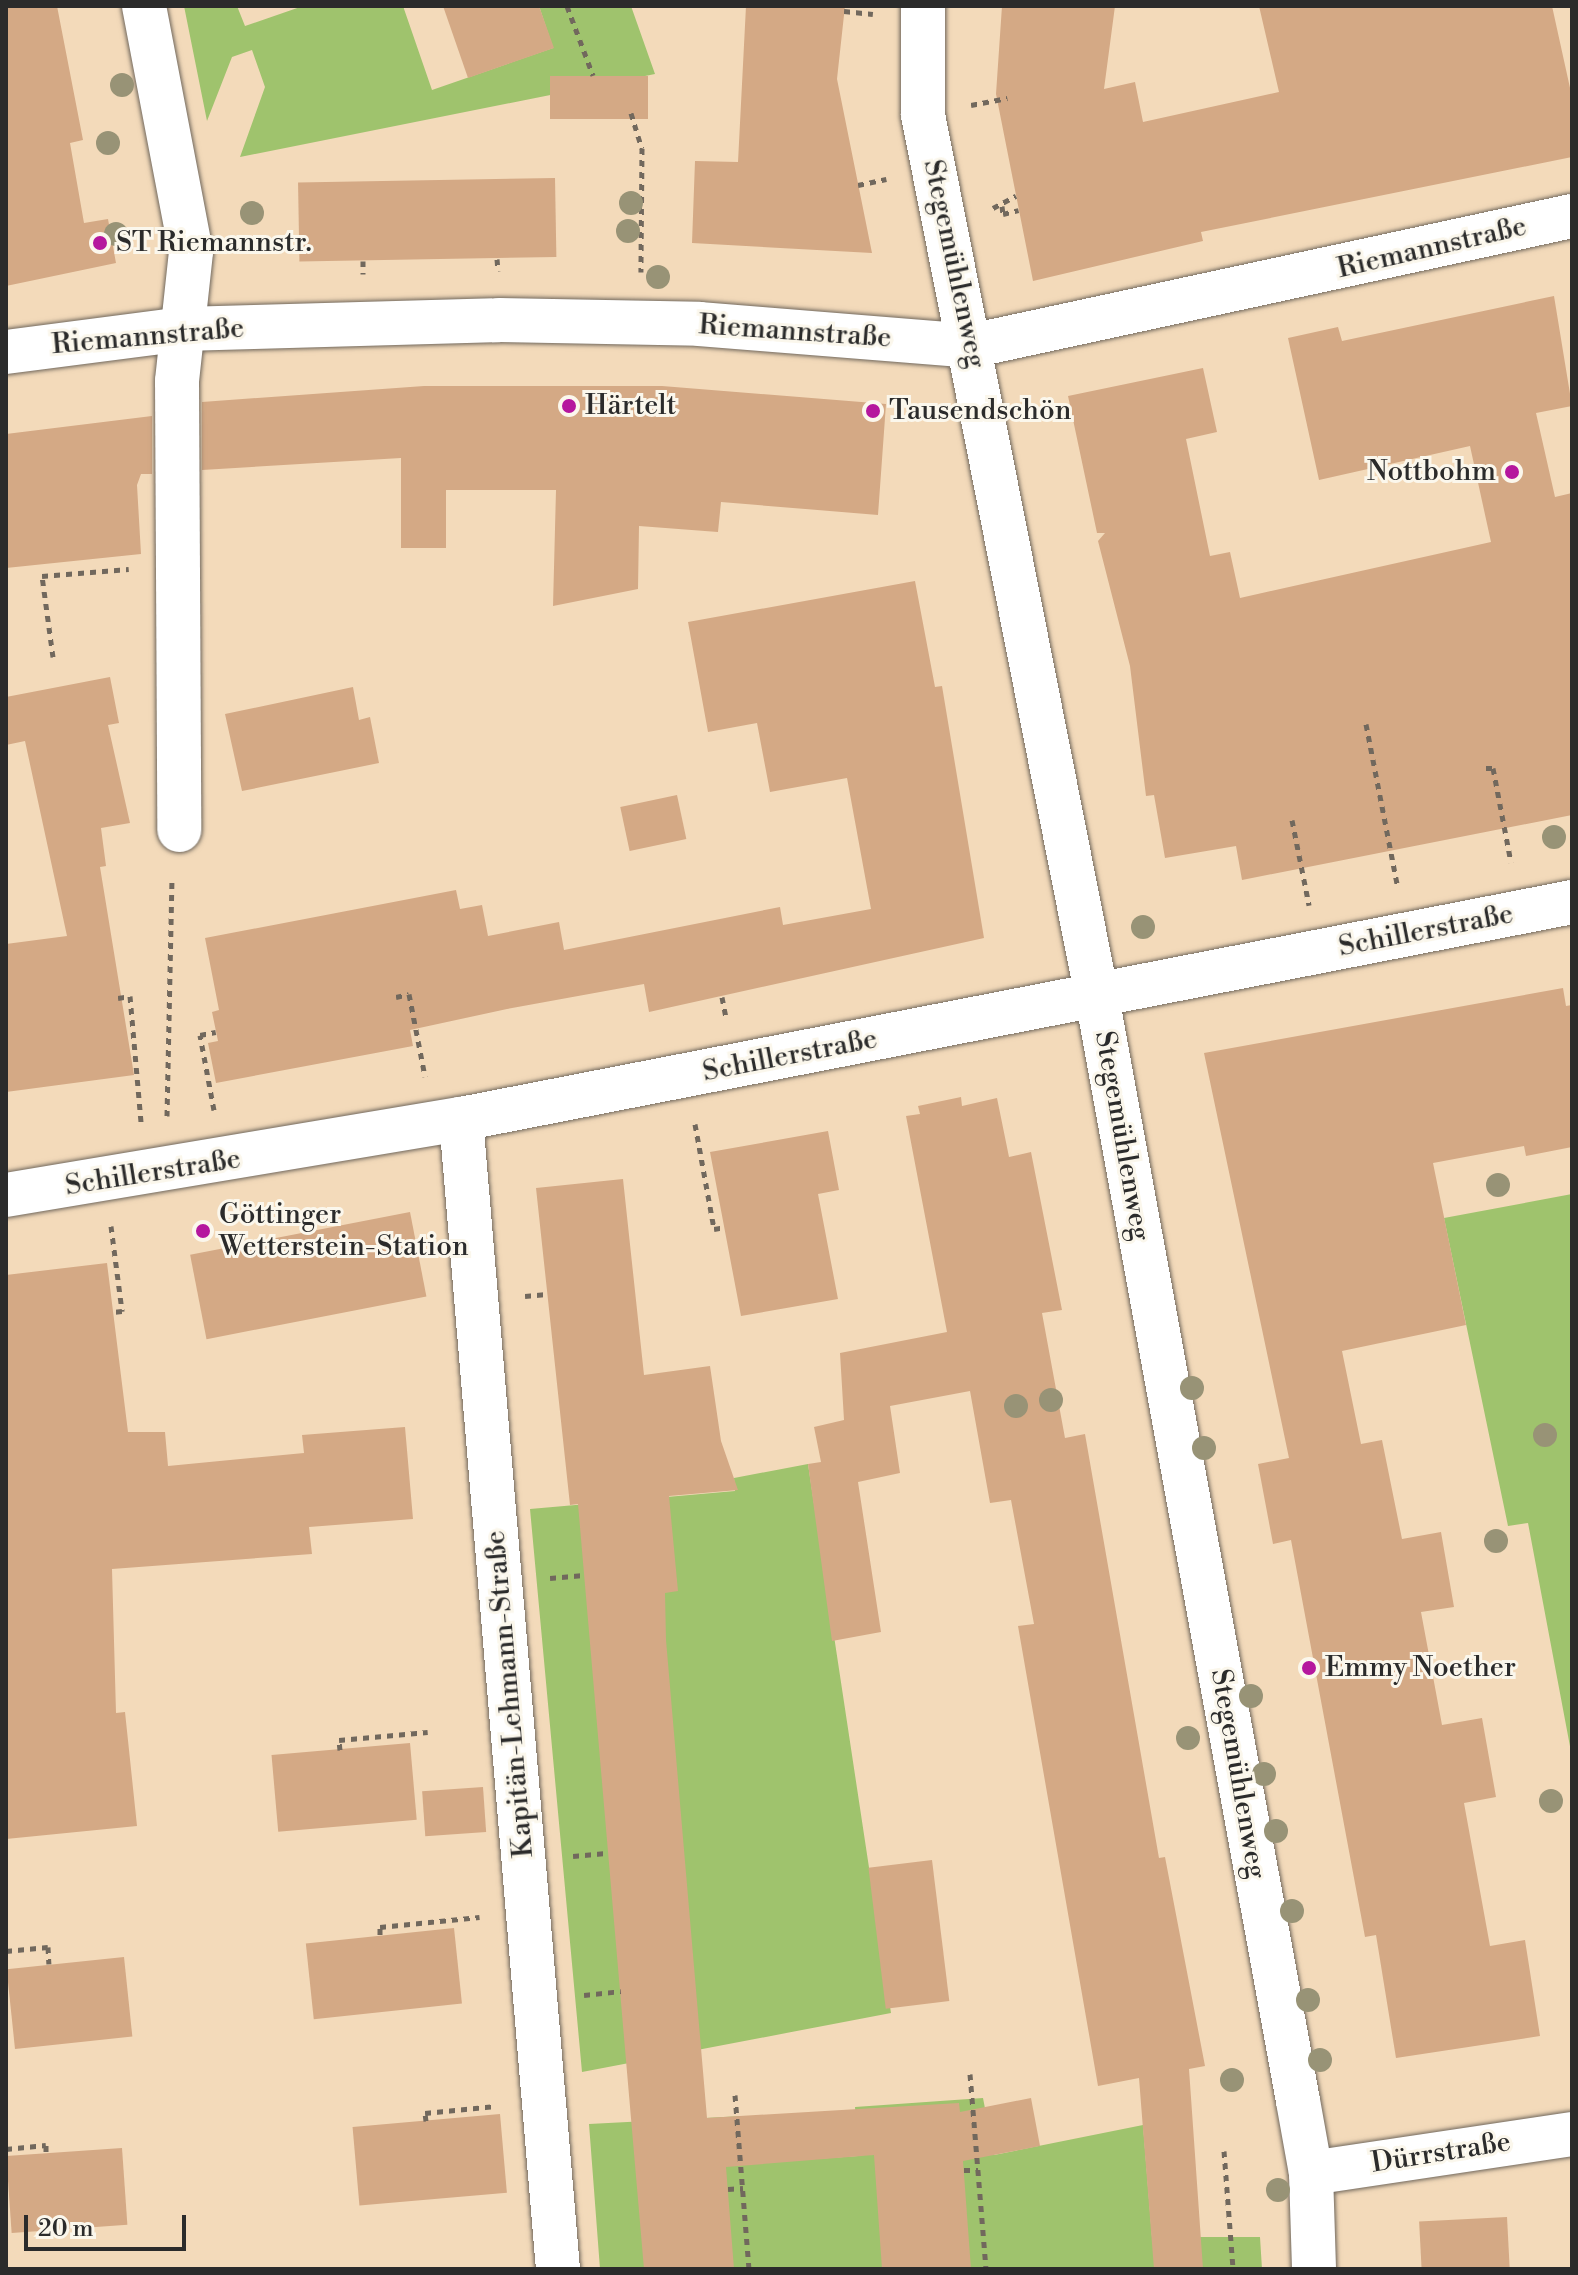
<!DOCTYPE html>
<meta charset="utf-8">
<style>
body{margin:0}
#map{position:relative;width:1578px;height:2275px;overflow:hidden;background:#f3daba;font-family:"Libre Bodoni",serif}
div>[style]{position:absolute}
.green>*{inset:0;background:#9fc36d}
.building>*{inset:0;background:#d4a985;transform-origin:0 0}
.path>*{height:5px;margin-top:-2.5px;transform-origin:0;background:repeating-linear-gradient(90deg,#71685d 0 6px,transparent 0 12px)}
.roads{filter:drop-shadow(0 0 2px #71685d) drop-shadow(0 0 2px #71685d)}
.minor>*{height:44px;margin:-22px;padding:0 22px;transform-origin:22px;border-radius:22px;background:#fff}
.trees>*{width:24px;height:24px;margin:-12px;border-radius:50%;background:#989376}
.dots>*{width:22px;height:22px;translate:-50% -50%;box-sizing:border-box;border:4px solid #fbf7ec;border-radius:50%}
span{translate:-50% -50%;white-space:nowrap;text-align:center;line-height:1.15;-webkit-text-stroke:6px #fbf7ec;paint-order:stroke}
.poi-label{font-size:28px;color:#2b2b2b}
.left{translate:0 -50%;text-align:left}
.right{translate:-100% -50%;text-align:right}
.street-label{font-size:28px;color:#2b2b2b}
.frame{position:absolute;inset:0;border:8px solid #2b2b2b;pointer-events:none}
.scale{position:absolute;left:24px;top:2215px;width:162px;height:36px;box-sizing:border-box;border:4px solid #2b2b2b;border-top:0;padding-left:10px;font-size:24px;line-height:28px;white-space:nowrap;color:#2b2b2b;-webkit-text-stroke:6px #fbf7ec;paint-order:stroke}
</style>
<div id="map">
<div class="green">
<i style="clip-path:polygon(184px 6px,237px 6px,245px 26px,303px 6px,403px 6px,432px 90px,553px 48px,539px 6px,631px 6px,655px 74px,240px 157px,265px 87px,252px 50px,232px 57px,207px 121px)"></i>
<i style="clip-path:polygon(1572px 1194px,1572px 1757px,1528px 1523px,1508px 1526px,1444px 1218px)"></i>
<i style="clip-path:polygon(808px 1464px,891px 2013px,582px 2072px,530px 1509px,735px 1491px,734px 1478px)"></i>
<i style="clip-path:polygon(983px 2098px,994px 2155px,1143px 2125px,1152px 2237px,1260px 2237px,1262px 2269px,600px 2269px,589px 2124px,743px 2116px,746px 2164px,858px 2156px,855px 2107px)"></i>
</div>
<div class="building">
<i style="clip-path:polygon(6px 6px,57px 6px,83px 140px,70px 143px,84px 223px,108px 219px,116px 263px,6px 286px)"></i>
<i style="clip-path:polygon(443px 6px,539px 6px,554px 48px,468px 78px)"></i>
<i style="clip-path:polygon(746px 6px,845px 6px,837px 79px,872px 253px,692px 243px,695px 161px,738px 162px)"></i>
<i style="clip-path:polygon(1002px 6px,1115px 6px,1104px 89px,1135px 82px,1143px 122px,1279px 92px,1259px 6px,1552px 6px,1572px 97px,1572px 157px,1201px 232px,1203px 241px,1033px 281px,996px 94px)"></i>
<i style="left:648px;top:76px;width:43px;height:98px;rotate:90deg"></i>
<i style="left:555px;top:178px;width:79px;height:257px;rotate:89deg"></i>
<i style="clip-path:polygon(1554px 296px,1572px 406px,1536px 413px,1555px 497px,1572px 493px,1572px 815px,1242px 880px,1236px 846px,1165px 858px,1154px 795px,1146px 796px,1130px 666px,1098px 541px,1105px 533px,1097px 533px,1068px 396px,1203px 368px,1217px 432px,1186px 439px,1210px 556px,1230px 552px,1240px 598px,1491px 542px,1470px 446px,1319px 480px,1288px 338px,1338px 327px,1342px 341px)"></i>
<i style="clip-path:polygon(424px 386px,662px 386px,886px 404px,878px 515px,721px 502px,718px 532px,639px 526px,638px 589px,553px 606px,556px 490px,446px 490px,446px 548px,401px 548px,401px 458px,202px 470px,202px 402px)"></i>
<i style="clip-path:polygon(152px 416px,152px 474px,141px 474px,137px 485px,141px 554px,6px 568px,6px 434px)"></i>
<i style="clip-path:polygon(915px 581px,935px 687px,942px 686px,984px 938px,649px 1012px,644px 984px,507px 1009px,410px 1030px,413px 1046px,216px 1083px,208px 1043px,218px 1041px,212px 1012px,219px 1010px,205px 938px,456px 890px,460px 909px,482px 905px,488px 936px,559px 922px,564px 950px,780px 907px,783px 925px,871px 909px,847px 778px,770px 792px,757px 723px,708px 732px,688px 622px)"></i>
<i style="clip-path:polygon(110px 677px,119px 723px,108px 725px,130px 823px,101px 828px,106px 866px,100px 867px,134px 1075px,6px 1092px,6px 944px,67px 936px,25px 741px,6px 745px,6px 697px)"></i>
<i style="clip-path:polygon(353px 687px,359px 720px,370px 717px,379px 763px,242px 791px,225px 714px)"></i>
<i style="left:677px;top:795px;width:45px;height:58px;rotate:78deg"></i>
<i style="clip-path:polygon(1563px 988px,1566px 1006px,1572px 1005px,1572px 1147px,1526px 1156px,1524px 1146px,1433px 1163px,1466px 1325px,1342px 1351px,1361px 1444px,1382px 1440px,1402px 1539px,1441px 1532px,1454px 1607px,1421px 1612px,1442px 1725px,1482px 1718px,1496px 1797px,1464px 1803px,1490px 1946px,1525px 1940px,1540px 2036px,1396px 2058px,1376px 1935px,1365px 1937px,1291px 1540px,1273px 1544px,1258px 1464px,1289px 1458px,1204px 1053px)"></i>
<i style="clip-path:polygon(961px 1097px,962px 1106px,997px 1098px,1009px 1157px,1031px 1152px,1062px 1310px,1042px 1313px,1065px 1438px,1085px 1434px,1159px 1858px,1165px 1857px,1205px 2066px,1189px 2069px,1203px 2269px,1154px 2269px,1139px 2078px,1098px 2086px,1018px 1626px,1034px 1624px,1011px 1500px,990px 1503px,970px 1391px,890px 1406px,900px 1473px,858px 1482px,881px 1632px,832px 1641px,808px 1464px,821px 1462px,814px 1427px,844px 1420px,840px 1353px,947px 1332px,906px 1116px,920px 1114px,918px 1106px)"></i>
<i style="clip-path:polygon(828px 1131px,839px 1190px,818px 1194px,838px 1299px,741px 1316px,710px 1152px)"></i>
<i style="clip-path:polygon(623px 1179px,644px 1375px,710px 1366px,721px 1441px,738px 1490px,669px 1496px,678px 1591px,665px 1593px,666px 1640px,707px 2118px,959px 2103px,960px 2112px,1031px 2098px,1040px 2146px,963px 2161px,971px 2269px,882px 2269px,874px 2155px,726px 2167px,734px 2269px,644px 2269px,578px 1504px,570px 1505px,536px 1188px)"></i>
<i style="left:410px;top:1212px;width:86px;height:224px;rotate:79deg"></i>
<i style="clip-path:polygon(107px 1263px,128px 1432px,165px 1432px,168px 1466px,304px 1453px,302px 1435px,405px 1427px,413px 1519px,309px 1527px,312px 1554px,112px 1569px,116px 1713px,125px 1712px,137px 1826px,6px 1839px,6px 1275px)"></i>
<i style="left:410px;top:1743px;width:77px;height:139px;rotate:85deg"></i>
<i style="left:483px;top:1787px;width:45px;height:61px;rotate:86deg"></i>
<i style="left:932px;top:1860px;width:142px;height:64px;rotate:83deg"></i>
<i style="left:454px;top:1928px;width:76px;height:149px;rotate:84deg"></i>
<i style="left:124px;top:1957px;width:80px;height:118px;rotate:84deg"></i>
<i style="left:500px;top:2114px;width:79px;height:148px;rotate:85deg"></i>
<i style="left:122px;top:2148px;width:77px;height:116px;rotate:86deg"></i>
<i style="left:1507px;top:2217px;width:52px;height:88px;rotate:87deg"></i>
</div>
<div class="path">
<i style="left:567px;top:6px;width:74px;rotate:69.4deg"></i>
<i style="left:844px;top:11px;width:29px;rotate:6deg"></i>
<i style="left:971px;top:105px;width:37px;rotate:-11deg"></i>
<i style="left:631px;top:113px;width:37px;rotate:73deg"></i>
<i style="left:642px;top:148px;width:124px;rotate:90.5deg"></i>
<i style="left:858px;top:185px;width:29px;rotate:-12deg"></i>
<i style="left:1002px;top:206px;width:8px;rotate:83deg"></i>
<i style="left:1003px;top:214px;width:16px;rotate:-14deg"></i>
<i style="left:993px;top:208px;width:26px;rotate:-28deg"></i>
<i style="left:497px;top:259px;width:12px;rotate:85deg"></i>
<i style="left:363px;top:261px;width:13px;rotate:90deg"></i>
<i style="left:53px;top:657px;width:82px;rotate:-97.7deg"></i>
<i style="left:42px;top:576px;width:87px;rotate:-4.6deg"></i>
<i style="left:1366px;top:724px;width:163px;rotate:79deg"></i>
<i style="left:1486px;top:768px;width:7px"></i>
<i style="left:1493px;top:768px;width:96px;rotate:79.2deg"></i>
<i style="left:1292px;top:820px;width:87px;rotate:78.7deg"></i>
<i style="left:396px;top:997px;width:13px;rotate:-13deg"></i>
<i style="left:409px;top:994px;width:84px;rotate:79deg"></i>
<i style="left:722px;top:997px;width:21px;rotate:79deg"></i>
<i style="left:118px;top:998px;width:12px;rotate:-9deg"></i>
<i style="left:130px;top:996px;width:127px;rotate:85deg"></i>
<i style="left:214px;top:1110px;width:76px;rotate:-100.6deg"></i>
<i style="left:200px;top:1035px;width:16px;rotate:-11deg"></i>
<i style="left:167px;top:1116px;width:238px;rotate:-88.8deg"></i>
<i style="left:695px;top:1124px;width:107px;rotate:79.7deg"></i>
<i style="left:714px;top:1229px;width:11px;rotate:-10deg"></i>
<i style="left:111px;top:1226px;width:86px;rotate:82.6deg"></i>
<i style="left:122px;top:1311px;width:9px;rotate:174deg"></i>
<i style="left:525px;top:1296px;width:22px;rotate:-5deg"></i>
<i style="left:550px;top:1578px;width:34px;rotate:-5deg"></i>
<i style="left:340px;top:1750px;width:10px;rotate:-96deg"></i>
<i style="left:339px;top:1740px;width:89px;rotate:-5.1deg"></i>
<i style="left:573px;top:1856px;width:36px;rotate:-5deg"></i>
<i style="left:380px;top:1935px;width:8px;rotate:-90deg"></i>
<i style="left:380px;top:1927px;width:100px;rotate:-5.8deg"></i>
<i style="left:6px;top:1951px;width:42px;rotate:-5.4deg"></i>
<i style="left:48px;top:1947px;width:17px;rotate:87deg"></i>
<i style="left:584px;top:1995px;width:37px;rotate:-6deg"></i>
<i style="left:970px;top:2074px;width:196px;rotate:85.3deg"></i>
<i style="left:735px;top:2095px;width:175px;rotate:85.4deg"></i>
<i style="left:426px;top:2121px;width:8px;rotate:-97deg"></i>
<i style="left:425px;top:2113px;width:71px;rotate:-5.6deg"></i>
<i style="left:6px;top:2149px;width:40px;rotate:-5.7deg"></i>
<i style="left:46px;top:2145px;width:9px;rotate:90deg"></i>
<i style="left:1224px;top:2151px;width:118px;rotate:85.6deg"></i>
<i style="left:964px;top:2170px;width:14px"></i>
<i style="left:728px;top:2189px;width:15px;rotate:-4deg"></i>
</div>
<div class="roads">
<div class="minor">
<i style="left:144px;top:6px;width:250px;rotate:79.2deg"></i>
<i style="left:191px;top:252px;width:130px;rotate:96.2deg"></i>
<i style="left:177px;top:381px;width:449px;rotate:89.7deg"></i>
<i style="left:923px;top:6px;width:109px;rotate:90deg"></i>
<i style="left:923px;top:115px;width:899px;rotate:78.84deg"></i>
<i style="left:1097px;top:997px;width:1122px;rotate:79.68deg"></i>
<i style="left:1298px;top:2101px;width:73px;rotate:79.8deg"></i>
<i style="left:1311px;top:2173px;width:96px;rotate:88.2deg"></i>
<i style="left:6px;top:352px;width:178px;rotate:-7.4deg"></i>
<i style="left:183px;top:329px;width:316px;rotate:-1.6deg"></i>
<i style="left:499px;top:320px;width:200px;rotate:1.1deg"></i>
<i style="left:699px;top:324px;width:273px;rotate:4.6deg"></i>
<i style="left:971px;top:346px;width:615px;rotate:-12.21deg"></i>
<i style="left:461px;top:1119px;width:1154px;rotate:85.18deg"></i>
<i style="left:6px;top:1195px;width:461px;rotate:-9.5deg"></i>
<i style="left:461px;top:1119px;width:1132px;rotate:-11.05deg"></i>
<i style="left:1311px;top:2173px;width:264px;rotate:-8.5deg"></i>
</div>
</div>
<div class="trees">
<i style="left:122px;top:85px"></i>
<i style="left:108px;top:143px"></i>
<i style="left:631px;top:203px"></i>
<i style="left:252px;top:213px"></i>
<i style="left:628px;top:231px"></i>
<i style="left:116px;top:234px"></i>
<i style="left:658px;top:277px"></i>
<i style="left:1554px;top:837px"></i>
<i style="left:1143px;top:927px"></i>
<i style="left:1498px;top:1185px"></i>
<i style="left:1192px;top:1388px"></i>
<i style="left:1051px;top:1400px"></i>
<i style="left:1016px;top:1406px"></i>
<i style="left:1545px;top:1435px"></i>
<i style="left:1204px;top:1448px"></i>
<i style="left:1496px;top:1541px"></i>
<i style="left:1251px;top:1696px"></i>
<i style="left:1188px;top:1738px"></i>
<i style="left:1264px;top:1774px"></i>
<i style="left:1551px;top:1801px"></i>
<i style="left:1276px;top:1831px"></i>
<i style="left:1292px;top:1911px"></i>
<i style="left:1308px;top:2000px"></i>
<i style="left:1320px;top:2060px"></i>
<i style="left:1232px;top:2080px"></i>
<i style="left:1278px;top:2190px"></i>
</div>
<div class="dots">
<i style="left:100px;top:243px;background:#b5179e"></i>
<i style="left:569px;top:406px;background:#b5179e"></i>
<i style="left:873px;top:411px;background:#b5179e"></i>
<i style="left:1512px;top:472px;background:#b5179e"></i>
<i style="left:203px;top:1231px;background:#b5179e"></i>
<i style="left:1309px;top:1668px;background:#b5179e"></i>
</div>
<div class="poi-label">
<span class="left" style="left:116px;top:243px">ST Riemannstr.</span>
<span class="left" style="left:585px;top:406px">Härtelt</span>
<span class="left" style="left:889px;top:411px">Tausendschön</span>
<span class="right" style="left:1496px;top:472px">Nottbohm</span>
<span class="left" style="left:219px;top:1231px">Göttinger<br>Wetterstein-Station</span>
<span class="left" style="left:1325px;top:1668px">Emmy Noether</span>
</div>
<div class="street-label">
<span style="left:1432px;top:248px;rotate:-13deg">Riemannstraße</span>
<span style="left:954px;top:264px;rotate:78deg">Stegemühlenweg</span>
<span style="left:795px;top:332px;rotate:4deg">Riemannstraße</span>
<span style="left:148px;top:337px;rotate:-5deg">Riemannstraße</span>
<span style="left:1426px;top:931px;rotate:-11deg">Schillerstraße</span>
<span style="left:790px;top:1056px;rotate:-11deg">Schillerstraße</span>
<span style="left:1122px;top:1136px;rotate:80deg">Stegemühlenweg</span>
<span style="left:153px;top:1173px;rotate:-9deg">Schillerstraße</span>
<span style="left:510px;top:1694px;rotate:-95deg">Kapitän-Lehmann-Straße</span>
<span style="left:1238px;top:1774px;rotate:80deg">Stegemühlenweg</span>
<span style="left:1441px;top:2153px;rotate:-9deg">Dürrstraße</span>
</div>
<div class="frame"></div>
<div class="scale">20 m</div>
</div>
